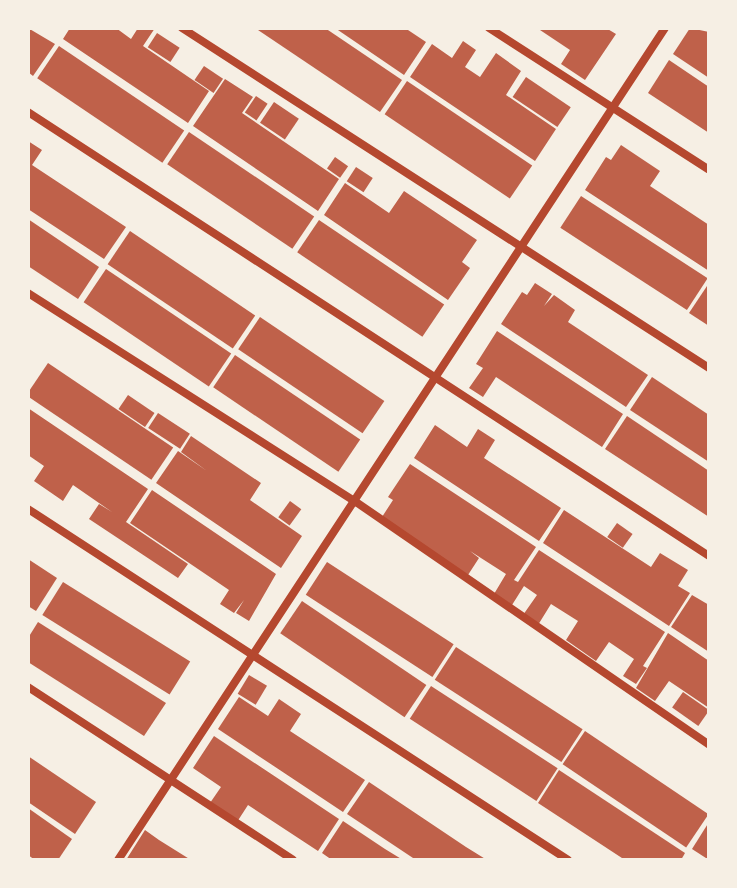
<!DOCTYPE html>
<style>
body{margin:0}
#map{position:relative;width:737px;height:888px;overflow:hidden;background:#f6efe4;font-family:Lora,serif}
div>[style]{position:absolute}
.building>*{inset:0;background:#bf614a;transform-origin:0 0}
.minor>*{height:8px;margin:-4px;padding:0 4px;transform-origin:4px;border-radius:4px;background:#b5482f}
span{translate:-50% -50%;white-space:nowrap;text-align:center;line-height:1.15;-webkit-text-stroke:8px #f6efe4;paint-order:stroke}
.frame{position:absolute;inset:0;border:30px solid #f6efe4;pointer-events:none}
</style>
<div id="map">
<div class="building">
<i style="clip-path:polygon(28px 28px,55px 44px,33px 76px,28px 72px)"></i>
<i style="clip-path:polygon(70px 28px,116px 28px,131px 39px,138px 28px,155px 28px,143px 46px,209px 91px,188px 123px,63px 39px)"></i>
<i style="clip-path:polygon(255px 28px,325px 28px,402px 80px,380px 112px)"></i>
<i style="clip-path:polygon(335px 28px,405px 28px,426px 42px,404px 75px)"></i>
<i style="clip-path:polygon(537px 28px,606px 28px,616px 34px,585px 80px,561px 64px,570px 50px)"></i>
<i style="clip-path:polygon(690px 28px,709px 32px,709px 78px,673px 54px)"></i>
<i style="left:157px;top:33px;width:27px;height:17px;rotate:33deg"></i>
<i style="clip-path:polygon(463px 41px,476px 50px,465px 67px,480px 77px,496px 53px,521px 71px,506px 95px,556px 129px,535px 161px,410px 77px,432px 44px,452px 58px)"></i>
<i style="left:59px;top:46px;width:151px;height:39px;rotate:34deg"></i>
<i style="clip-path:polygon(669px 60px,709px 87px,709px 133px,648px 93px)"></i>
<i style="left:204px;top:66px;width:23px;height:17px;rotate:34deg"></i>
<i style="left:526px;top:77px;width:54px;height:24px;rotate:34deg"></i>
<i style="clip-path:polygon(225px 79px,253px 97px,242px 113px,339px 179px,318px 211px,193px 126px)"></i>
<i style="left:407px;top:81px;width:151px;height:40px;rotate:34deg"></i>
<i style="left:256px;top:96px;width:14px;height:20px;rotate:34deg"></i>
<i style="left:274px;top:102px;width:30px;height:25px;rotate:34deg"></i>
<i style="left:189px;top:132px;width:151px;height:39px;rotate:34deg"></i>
<i style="clip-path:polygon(28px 141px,42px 150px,32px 165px,126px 227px,104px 259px,28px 209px)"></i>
<i style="clip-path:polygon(621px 145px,660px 171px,650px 186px,709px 225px,709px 271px,585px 190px,606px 157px,611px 160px)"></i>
<i style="left:335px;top:157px;width:16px;height:14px;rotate:35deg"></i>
<i style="left:356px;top:167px;width:20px;height:17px;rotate:33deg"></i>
<i style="clip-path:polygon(345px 183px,389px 213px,404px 191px,477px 240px,462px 262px,470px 268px,448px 300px,324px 215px)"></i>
<i style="left:581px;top:196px;width:151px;height:38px;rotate:33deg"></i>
<i style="clip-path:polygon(28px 219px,99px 267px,78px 299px,28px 266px)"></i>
<i style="left:319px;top:220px;width:151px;height:39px;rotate:34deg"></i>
<i style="left:130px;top:231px;width:151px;height:40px;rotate:34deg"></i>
<i style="left:106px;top:269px;width:151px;height:40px;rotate:34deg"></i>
<i style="clip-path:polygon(535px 283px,552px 294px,544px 306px,554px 295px,575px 310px,568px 322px,648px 375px,626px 407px,501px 324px,522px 292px,527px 295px)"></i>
<i style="clip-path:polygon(709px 283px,709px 326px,689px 313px)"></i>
<i style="left:260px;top:317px;width:150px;height:39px;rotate:34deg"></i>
<i style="clip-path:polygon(497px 331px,623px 414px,602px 447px,496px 377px,483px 397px,469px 388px,483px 368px,476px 364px)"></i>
<i style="left:235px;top:355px;width:151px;height:39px;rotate:34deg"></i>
<i style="left:48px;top:363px;width:151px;height:39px;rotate:34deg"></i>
<i style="clip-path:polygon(652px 377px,709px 415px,709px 462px,630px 410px)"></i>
<i style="left:128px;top:395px;width:32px;height:17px;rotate:34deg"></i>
<i style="clip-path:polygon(28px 408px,148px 489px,126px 522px,188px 564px,178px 578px,89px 519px,99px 504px,112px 512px,73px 485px,63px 501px,34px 481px,44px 466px,28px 455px)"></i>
<i style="left:158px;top:413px;width:38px;height:18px;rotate:33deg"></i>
<i style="clip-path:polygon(627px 416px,709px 471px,709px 517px,605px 449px)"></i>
<i style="clip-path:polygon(435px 425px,467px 447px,478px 429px,495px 440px,484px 458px,561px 508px,539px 541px,414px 458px)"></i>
<i style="clip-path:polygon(191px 436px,261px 483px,250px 500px,302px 536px,281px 568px,156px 483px,178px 451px,207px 471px,181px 452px)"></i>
<i style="clip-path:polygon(410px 464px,536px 547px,514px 580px,518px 582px,539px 550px,665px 632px,643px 666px,647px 668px,636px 684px,623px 676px,634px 659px,609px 642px,596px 661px,566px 640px,578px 621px,551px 604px,538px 625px,523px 615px,537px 595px,524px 586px,512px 605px,494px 594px,506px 574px,470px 551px,479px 558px,468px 575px,382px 517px,393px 500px,388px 497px)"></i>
<i style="clip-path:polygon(152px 490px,276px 574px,249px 621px,236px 613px,244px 600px,234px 613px,220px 604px,229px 590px,130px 523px)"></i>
<i style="left:290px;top:501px;width:14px;height:20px;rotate:36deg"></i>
<i style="clip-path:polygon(564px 510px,651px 567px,660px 553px,688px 570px,678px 586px,690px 593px,669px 626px,543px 543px)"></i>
<i style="left:617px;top:523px;width:19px;height:17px;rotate:35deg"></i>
<i style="clip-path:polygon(28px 559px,57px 578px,36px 611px,28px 606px)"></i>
<i style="left:327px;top:562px;width:151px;height:39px;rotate:33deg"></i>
<i style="left:63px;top:582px;width:150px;height:39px;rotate:32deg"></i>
<i style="clip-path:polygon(692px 595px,709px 605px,709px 652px,671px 627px)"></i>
<i style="left:302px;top:601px;width:150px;height:39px;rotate:34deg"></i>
<i style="clip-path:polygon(38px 622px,166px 703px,144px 736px,28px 662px,28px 638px)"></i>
<i style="clip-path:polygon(668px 633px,709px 661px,709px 708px,669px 681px,655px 701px,636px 688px)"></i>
<i style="left:456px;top:647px;width:151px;height:39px;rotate:33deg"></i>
<i style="left:249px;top:675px;width:21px;height:22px;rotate:31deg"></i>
<i style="left:431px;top:686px;width:151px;height:39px;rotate:33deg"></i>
<i style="left:683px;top:692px;width:32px;height:19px;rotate:35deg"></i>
<i style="clip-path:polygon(239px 697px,268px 716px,279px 699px,301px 714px,290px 731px,365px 780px,343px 812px,218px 729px)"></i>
<i style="left:585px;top:731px;width:149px;height:40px;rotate:34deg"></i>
<i style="clip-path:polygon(214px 736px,339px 819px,318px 851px,248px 805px,237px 822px,210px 803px,221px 787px,193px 768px)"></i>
<i style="clip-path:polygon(28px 756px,96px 802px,75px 834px,28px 802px)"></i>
<i style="clip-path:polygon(559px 770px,685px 853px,681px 860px,625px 860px,538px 803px)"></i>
<i style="clip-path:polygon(369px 782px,466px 847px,487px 860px,416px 860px,347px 814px)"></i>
<i style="clip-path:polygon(28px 808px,72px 839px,58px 860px,35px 860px,28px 855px)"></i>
<i style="clip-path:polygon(343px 821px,385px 849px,403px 860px,332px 860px,322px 853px)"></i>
<i style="clip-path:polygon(709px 822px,709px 860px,692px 849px)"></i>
<i style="clip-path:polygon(145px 830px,159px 840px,191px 860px,126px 860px)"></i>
</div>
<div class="minor">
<i style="left:182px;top:28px;width:627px;rotate:32.83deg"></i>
<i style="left:489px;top:28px;width:262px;rotate:32.8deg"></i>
<i style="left:28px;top:112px;width:813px;rotate:33.1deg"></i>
<i style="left:28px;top:293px;width:389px;rotate:32.5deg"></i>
<i style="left:356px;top:502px;width:429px;rotate:34.5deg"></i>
<i style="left:28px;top:509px;width:644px;rotate:33.02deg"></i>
<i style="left:28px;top:687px;width:316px;rotate:33.1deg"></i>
<i style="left:118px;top:860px;width:996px;rotate:-56.68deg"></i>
</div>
<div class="frame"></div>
</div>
